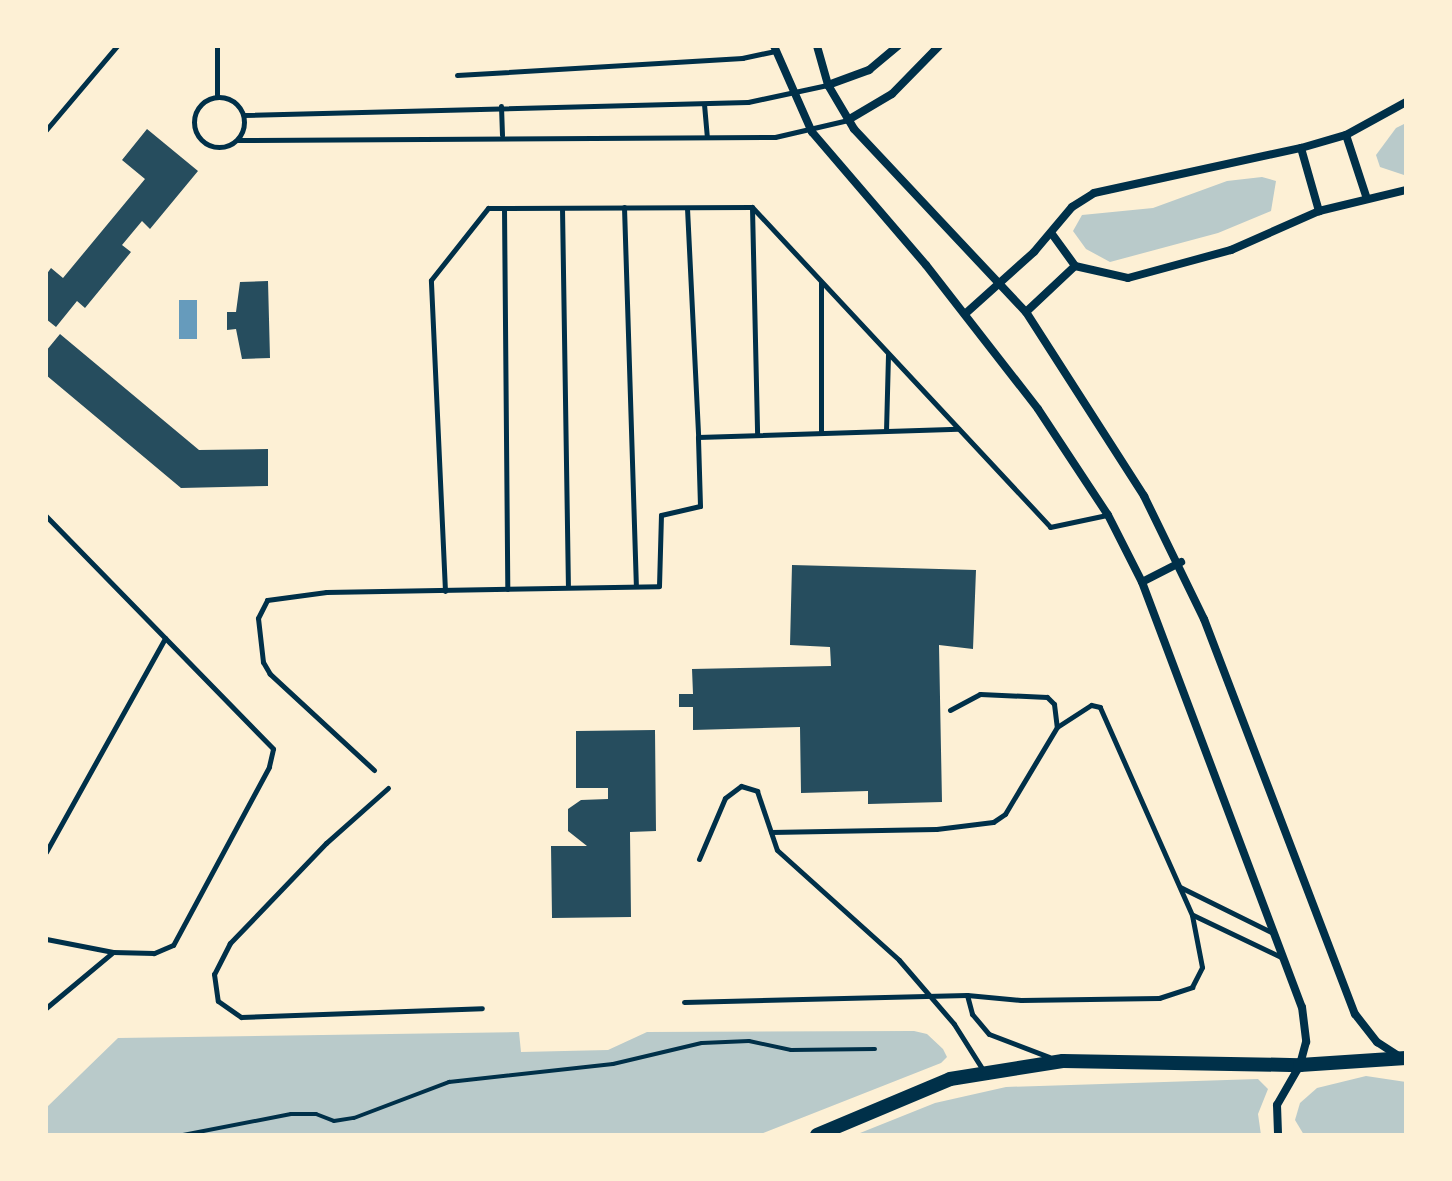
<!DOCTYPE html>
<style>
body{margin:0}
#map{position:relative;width:1452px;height:1181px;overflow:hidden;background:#fdf0d5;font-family:Raleway,sans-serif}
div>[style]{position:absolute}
.green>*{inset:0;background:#b9caca}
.water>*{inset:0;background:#669bbc;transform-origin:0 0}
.building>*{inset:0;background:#264d5e}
.path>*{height:4px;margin:-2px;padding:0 2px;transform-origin:2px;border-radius:2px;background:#003049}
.service>*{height:5px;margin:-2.5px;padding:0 2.5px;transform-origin:2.5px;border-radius:2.5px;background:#003049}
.service>.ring{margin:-2.5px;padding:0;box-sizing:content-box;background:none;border:5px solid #003049;border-radius:50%}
.minor>*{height:8px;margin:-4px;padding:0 4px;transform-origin:4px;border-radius:4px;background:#003049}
.secondary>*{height:14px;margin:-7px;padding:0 7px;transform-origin:7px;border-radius:7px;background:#003049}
span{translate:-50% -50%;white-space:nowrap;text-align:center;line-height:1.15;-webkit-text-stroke:7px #fdf0d5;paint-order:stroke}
.frame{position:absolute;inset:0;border:48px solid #fdf0d5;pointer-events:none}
</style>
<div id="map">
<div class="green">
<i style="clip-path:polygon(1406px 123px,1406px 174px,1404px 175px,1380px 167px,1376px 155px,1396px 128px)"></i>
<i style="clip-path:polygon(1262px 177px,1276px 181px,1271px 211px,1218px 233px,1110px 262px,1086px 249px,1073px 231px,1082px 215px,1153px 208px,1227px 181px)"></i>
<i style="clip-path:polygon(914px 1031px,927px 1034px,943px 1049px,947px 1057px,941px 1063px,758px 1135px,46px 1135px,46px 1108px,118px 1038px,519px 1032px,521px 1052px,608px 1050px,647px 1032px)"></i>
<i style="clip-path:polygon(1366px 1076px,1406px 1082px,1406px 1135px,1304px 1135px,1295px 1120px,1300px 1103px,1317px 1088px)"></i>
<i style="clip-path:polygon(1258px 1079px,1268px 1089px,1258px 1114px,1261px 1135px,855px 1135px,935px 1103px,1006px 1087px)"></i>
</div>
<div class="water">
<i style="left:179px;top:300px;width:18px;height:39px"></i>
</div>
<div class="building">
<i style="clip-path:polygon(147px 129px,198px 171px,150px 229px,142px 221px,122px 245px,131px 252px,85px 308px,77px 301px,56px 327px,46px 319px,46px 275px,51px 268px,63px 278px,145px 179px,122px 160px)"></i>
<i style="clip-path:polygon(268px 281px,270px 358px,242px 359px,236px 329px,227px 330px,227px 312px,236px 312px,240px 282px)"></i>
<i style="clip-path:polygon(60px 334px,199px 450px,268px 449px,268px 486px,181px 488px,46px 375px,46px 351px)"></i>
<i style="clip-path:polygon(792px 565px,976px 570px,973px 649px,939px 645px,942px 802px,868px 804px,868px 791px,801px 793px,800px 727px,693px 730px,693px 707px,679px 707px,679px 694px,693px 694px,692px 669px,831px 666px,830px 647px,790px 645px)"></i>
<i style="clip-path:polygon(655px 730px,656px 831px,630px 832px,631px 917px,552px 918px,551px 846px,587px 846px,568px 831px,568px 809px,581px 800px,608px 799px,608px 788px,576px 788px,576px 731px)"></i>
</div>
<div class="path">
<i style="left:183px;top:1135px;width:110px;rotate:-11deg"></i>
<i style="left:291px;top:1114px;width:25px"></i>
<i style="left:316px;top:1114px;width:19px;rotate:21deg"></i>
<i style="left:334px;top:1121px;width:20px;rotate:-9deg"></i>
<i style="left:354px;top:1118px;width:102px;rotate:-20.8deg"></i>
<i style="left:449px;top:1082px;width:165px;rotate:-6.3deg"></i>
<i style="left:613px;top:1064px;width:91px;rotate:-13.3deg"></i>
<i style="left:702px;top:1043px;width:47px;rotate:-2.4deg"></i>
<i style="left:749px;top:1041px;width:43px;rotate:12.1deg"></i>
<i style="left:791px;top:1050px;width:84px;rotate:-0.7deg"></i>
</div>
<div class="service">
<i style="left:457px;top:75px;width:286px;rotate:-3.4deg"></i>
<i style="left:742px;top:58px;width:34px;rotate:-12deg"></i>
<i class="ring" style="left:194px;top:97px;width:45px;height:45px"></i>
<i style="left:217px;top:97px;width:51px;rotate:-90deg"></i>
<i style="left:704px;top:104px;width:33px;rotate:85deg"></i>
<i style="left:501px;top:106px;width:29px;rotate:88deg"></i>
<i style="left:244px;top:115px;width:504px;rotate:-1.48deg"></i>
<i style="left:748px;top:102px;width:81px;rotate:-12.1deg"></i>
<i style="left:46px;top:130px;width:110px;rotate:-49.8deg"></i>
<i style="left:238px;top:140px;width:537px;rotate:-0.32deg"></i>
<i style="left:775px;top:137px;width:75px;rotate:-13.1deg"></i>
<i style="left:624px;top:207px;width:378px;rotate:88.2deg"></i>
<i style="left:504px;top:208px;width:381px;rotate:89.5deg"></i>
<i style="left:562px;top:208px;width:377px;rotate:89.1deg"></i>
<i style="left:687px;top:208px;width:229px;rotate:87.2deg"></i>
<i style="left:752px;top:208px;width:227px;rotate:88.7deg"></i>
<i style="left:886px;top:431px;width:77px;rotate:-88.5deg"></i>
<i style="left:821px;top:433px;width:151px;rotate:-90deg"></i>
<i style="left:46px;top:516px;width:325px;rotate:45.7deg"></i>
<i style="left:273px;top:749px;width:18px;rotate:103deg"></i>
<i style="left:269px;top:767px;width:202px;rotate:118.3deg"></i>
<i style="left:173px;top:945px;width:21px;rotate:157deg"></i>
<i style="left:154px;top:953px;width:41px;rotate:-178.6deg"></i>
<i style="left:113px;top:952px;width:68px;rotate:-169deg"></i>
<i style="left:445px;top:591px;width:311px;rotate:-92.6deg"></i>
<i style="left:431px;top:280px;width:92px;rotate:-51.6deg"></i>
<i style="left:488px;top:208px;width:264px;rotate:-0.2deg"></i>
<i style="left:752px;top:207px;width:437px;rotate:47deg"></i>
<i style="left:1050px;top:527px;width:58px;rotate:-11.9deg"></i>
<i style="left:950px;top:710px;width:34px;rotate:-28deg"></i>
<i style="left:980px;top:694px;width:67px;rotate:2.6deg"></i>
<i style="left:1047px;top:697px;width:10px;rotate:45deg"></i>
<i style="left:1054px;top:704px;width:23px;rotate:83deg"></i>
<i style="left:374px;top:770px;width:142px;rotate:-137.3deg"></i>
<i style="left:270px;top:674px;width:14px;rotate:-120deg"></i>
<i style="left:263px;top:662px;width:44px;rotate:-96.5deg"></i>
<i style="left:258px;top:618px;width:20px;rotate:-63deg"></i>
<i style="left:267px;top:600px;width:60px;rotate:-7.7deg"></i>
<i style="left:326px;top:592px;width:333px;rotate:-1deg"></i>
<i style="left:659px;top:586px;width:71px;rotate:-88.4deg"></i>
<i style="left:661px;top:515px;width:40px;rotate:-13deg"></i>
<i style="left:700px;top:506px;width:69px;rotate:-91.7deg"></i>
<i style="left:698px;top:437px;width:260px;rotate:-1.8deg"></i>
<i style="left:388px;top:788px;width:83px;rotate:138.4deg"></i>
<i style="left:326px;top:843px;width:139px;rotate:133.8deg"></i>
<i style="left:230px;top:943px;width:35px;rotate:117deg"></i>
<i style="left:214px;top:974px;width:27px;rotate:82deg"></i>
<i style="left:218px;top:1001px;width:28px;rotate:35deg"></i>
<i style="left:241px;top:1017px;width:241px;rotate:-2.1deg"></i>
<i style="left:46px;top:852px;width:245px;rotate:-60.9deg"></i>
<i style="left:699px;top:859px;width:66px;rotate:-66.9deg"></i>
<i style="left:725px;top:798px;width:20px;rotate:-37deg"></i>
<i style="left:741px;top:786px;width:17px;rotate:17deg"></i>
<i style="left:757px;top:791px;width:62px;rotate:71.3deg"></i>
<i style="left:777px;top:850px;width:164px;rotate:42deg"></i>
<i style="left:899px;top:960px;width:84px;rotate:49.3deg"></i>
<i style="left:954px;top:1024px;width:54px;rotate:57.8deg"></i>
<i style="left:1180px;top:887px;width:106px;rotate:26.3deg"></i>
<i style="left:1193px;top:915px;width:98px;rotate:25.5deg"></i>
<i style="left:967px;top:995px;width:20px;rotate:75deg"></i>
<i style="left:972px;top:1014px;width:26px;rotate:50deg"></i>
<i style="left:989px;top:1034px;width:64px;rotate:21deg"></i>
<i style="left:684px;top:1002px;width:283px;rotate:-1.4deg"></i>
<i style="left:967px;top:995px;width:54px;rotate:5.3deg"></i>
<i style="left:1021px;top:1000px;width:138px;rotate:-0.8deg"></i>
<i style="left:1159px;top:998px;width:35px;rotate:-18deg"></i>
<i style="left:1192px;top:987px;width:22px;rotate:-63deg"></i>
<i style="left:1202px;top:967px;width:53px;rotate:-100.9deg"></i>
<i style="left:1192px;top:915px;width:227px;rotate:-113.9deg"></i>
<i style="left:1100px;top:707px;width:9px;rotate:-167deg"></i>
<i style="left:1091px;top:705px;width:40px;rotate:147.1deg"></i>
<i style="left:1057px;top:727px;width:101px;rotate:120.9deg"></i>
<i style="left:1005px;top:814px;width:14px;rotate:146deg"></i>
<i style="left:993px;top:822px;width:57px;rotate:173deg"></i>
<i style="left:936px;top:829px;width:165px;rotate:179deg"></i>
<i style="left:46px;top:1008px;width:86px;rotate:-39.8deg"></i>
</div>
<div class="minor">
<i style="left:774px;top:46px;width:94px;rotate:66.2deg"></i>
<i style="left:812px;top:132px;width:175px;rotate:49.4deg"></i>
<i style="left:926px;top:265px;width:182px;rotate:52.1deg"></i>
<i style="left:1038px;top:409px;width:127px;rotate:56.6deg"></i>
<i style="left:1108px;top:515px;width:75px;rotate:63.1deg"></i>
<i style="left:1142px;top:582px;width:454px;rotate:69.4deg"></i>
<i style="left:1302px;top:1007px;width:35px;rotate:83deg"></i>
<i style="left:1306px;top:1042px;width:24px;rotate:105deg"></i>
<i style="left:1300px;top:1065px;width:46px;rotate:119.9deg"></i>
<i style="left:1277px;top:1105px;width:30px;rotate:88deg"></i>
<i style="left:817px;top:46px;width:41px;rotate:74.2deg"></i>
<i style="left:828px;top:85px;width:51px;rotate:59.4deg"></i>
<i style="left:854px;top:129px;width:251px;rotate:46.8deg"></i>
<i style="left:1026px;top:312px;width:219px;rotate:57.3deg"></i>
<i style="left:1144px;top:496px;width:137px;rotate:64deg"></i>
<i style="left:1204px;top:619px;width:423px;rotate:69.1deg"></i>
<i style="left:1355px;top:1014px;width:36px;rotate:52deg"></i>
<i style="left:1377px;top:1042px;width:30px;rotate:33deg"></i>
<i style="left:828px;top:85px;width:44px;rotate:-20.1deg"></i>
<i style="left:869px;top:70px;width:38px;rotate:-40deg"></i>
<i style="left:848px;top:120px;width:51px;rotate:-30.6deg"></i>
<i style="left:892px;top:94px;width:67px;rotate:-45.6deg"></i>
<i style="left:1346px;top:135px;width:67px;rotate:71.8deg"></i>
<i style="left:1301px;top:148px;width:66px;rotate:74.1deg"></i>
<i style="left:1052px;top:234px;width:39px;rotate:54deg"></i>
<i style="left:1075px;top:266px;width:54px;rotate:12.8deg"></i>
<i style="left:1128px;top:278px;width:107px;rotate:-15.2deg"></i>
<i style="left:1231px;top:250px;width:96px;rotate:-23.9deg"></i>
<i style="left:1319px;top:211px;width:89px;rotate:-13.6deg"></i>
<i style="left:1026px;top:312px;width:67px;rotate:-43.2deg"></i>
<i style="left:965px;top:314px;width:93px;rotate:-41.9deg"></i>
<i style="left:1034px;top:252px;width:59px;rotate:-49.8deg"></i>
<i style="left:1072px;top:207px;width:26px;rotate:-32deg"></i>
<i style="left:1094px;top:193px;width:212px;rotate:-12.3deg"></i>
<i style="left:1301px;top:148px;width:47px;rotate:-16.1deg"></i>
<i style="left:1346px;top:135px;width:68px;rotate:-28.8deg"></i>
<i style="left:1142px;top:582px;width:44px;rotate:-27.1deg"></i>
</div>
<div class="secondary">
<i style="left:817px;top:1135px;width:144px;rotate:-22.8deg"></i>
<i style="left:950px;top:1079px;width:114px;rotate:-9.1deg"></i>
<i style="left:1063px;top:1061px;width:237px;rotate:1deg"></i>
<i style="left:1300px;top:1065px;width:106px;rotate:-3.8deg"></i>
</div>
<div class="frame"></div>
</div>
